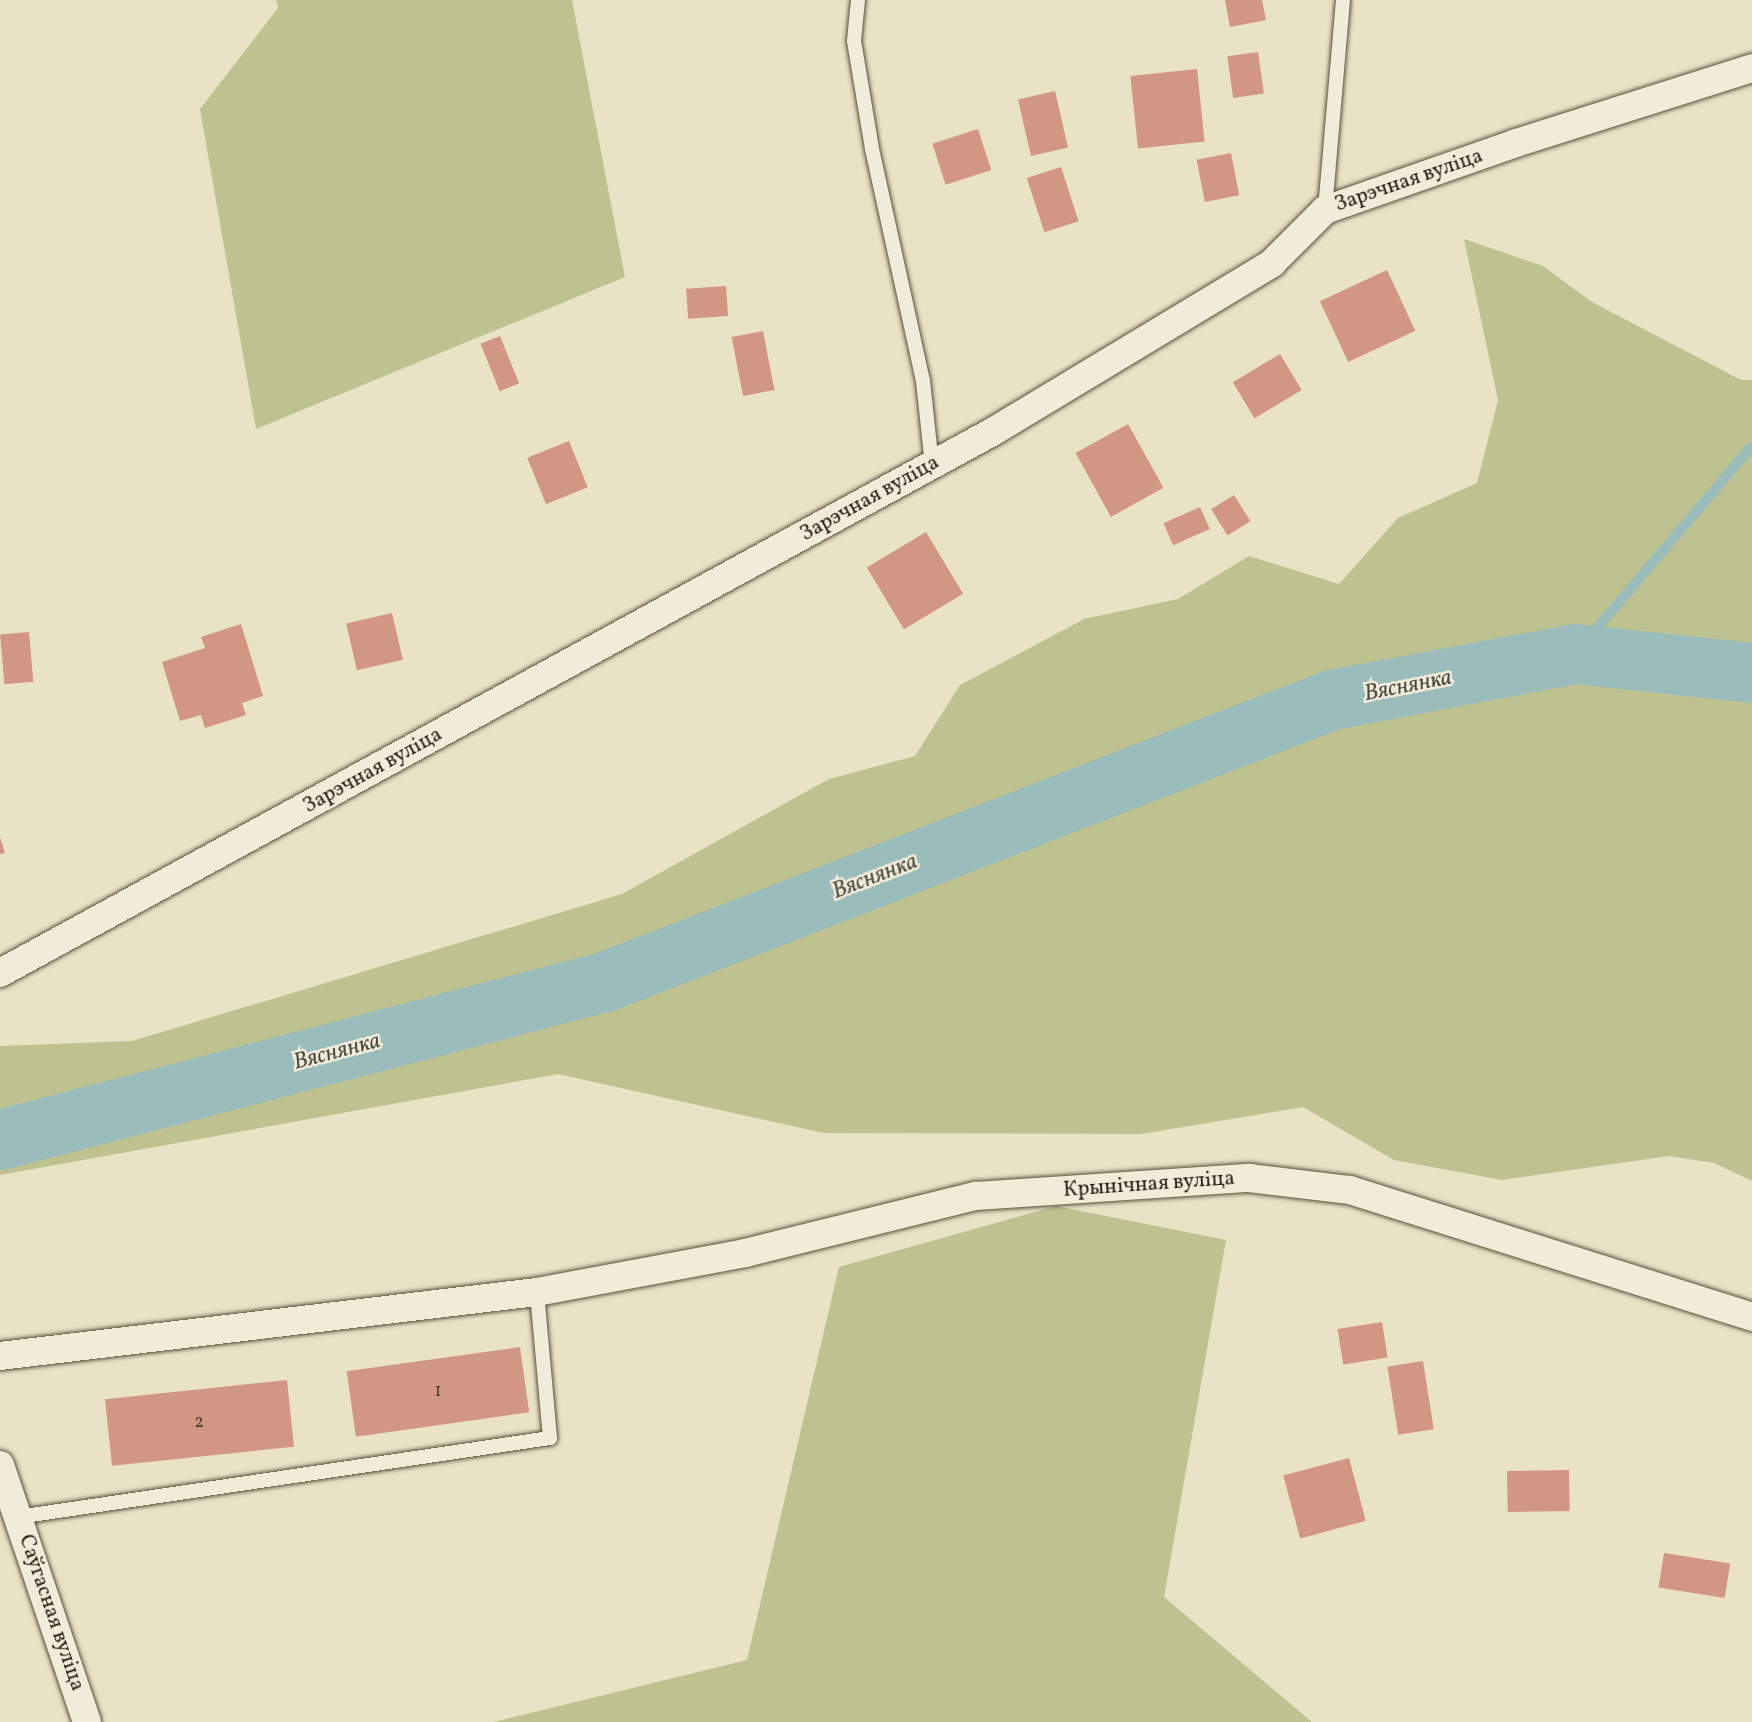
<!DOCTYPE html>
<meta charset="utf-8">
<style>
body{margin:0}
#map{position:relative;width:1752px;height:1722px;overflow:hidden;background:#eae2c4;font-family:Vollkorn,serif}
div>[style]{position:absolute}
.green>*{inset:0;background:#bdc290}
.stream>*{height:10px;margin:-5px;padding:0 5px;transform-origin:5px;border-radius:5px;background:#9abcbb}
.river>*{height:60px;margin:-30px;padding:0 30px;transform-origin:30px;border-radius:30px;background:#9abcbb}
.building>*{inset:0;background:#d19684;transform-origin:0 0}
.roads{filter:drop-shadow(0 0 2px #594f3e) drop-shadow(0 0 2px #594f3e)}
.service>*{height:14px;margin:-7px;padding:0 7px;transform-origin:7px;border-radius:7px;background:#f1ecd9}
.minor>*{height:28px;margin:-14px;padding:0 14px;transform-origin:14px;border-radius:14px;background:#f1ecd9}
span{translate:-50% -50%;white-space:nowrap;text-align:center;line-height:1.15;-webkit-text-stroke:5px #f1ecd9;paint-order:stroke}
.number-label{font-size:18px;color:#533c2e}
.number-label span{-webkit-text-stroke-width:0}
.street-label{font-size:21px;color:#291e12}
.water-label{font-size:23px;color:#4b4d45;font-style:italic}
</style>
<div id="map">
<div class="green">
<i style="clip-path:polygon(276px 0,572px 0,625px 277px,256px 429px,200px 109px,278px 8px)"></i>
<i style="clip-path:polygon(1464px 239px,1543px 266px,1592px 302px,1741px 380px,1752px 380px,1752px 1181px,1714px 1163px,1669px 1156px,1502px 1180px,1394px 1160px,1303px 1107px,1141px 1134px,824px 1133px,558px 1074px,0 1175px,0 1046px,132px 1041px,622px 894px,829px 779px,915px 756px,960px 685px,1084px 619px,1178px 599px,1249px 556px,1339px 584px,1398px 518px,1477px 483px,1498px 400px)"></i>
<i style="clip-path:polygon(1056px 1206px,1226px 1240px,1164px 1597px,1312px 1722px,494px 1722px,747px 1660px,839px 1267px)"></i>
</div>
<div class="stream">
<i style="left:1575px;top:654px;width:273px;rotate:-49.6deg"></i>
</div>
<div class="river">
<i style="left:0;top:1140px;width:625px;rotate:-14.64deg"></i>
<i style="left:605px;top:982px;width:780px;rotate:-21.2deg"></i>
<i style="left:1332px;top:700px;width:247px;rotate:-10.7deg"></i>
<i style="left:1575px;top:654px;width:178px;rotate:6.1deg"></i>
</div>
<div class="building">
<i style="clip-path:polygon(1225px 0,1262px 0,1266px 20px,1230px 27px)"></i>
<i style="left:1258px;top:52px;width:42px;height:31px;rotate:82deg"></i>
<i style="left:1197px;top:69px;width:73px;height:67px;rotate:84deg"></i>
<i style="left:1055px;top:91px;width:58px;height:38px;rotate:77deg"></i>
<i style="left:978px;top:129px;width:43px;height:48px;rotate:72deg"></i>
<i style="left:1231px;top:153px;width:43px;height:35px;rotate:79deg"></i>
<i style="left:1061px;top:167px;width:57px;height:36px;rotate:72deg"></i>
<i style="left:1387px;top:270px;width:67px;height:74px;rotate:65deg"></i>
<i style="left:726px;top:286px;width:30px;height:40px;rotate:86deg"></i>
<i style="left:763px;top:331px;width:60px;height:32px;rotate:79deg"></i>
<i style="left:500px;top:336px;width:51px;height:21px;rotate:68deg"></i>
<i style="left:1280px;top:354px;width:42px;height:55px;rotate:59deg"></i>
<i style="left:1128px;top:424px;width:73px;height:60px;rotate:61deg"></i>
<i style="left:569px;top:441px;width:50px;height:45px;rotate:68deg"></i>
<i style="left:1234px;top:495px;width:31px;height:27px;rotate:58deg"></i>
<i style="left:1200px;top:507px;width:24px;height:40px;rotate:66deg"></i>
<i style="left:926px;top:532px;width:72px;height:69px;rotate:59deg"></i>
<i style="left:392px;top:613px;width:48px;height:47px;rotate:77deg"></i>
<i style="clip-path:polygon(241px 624px,263px 696px,242px 703px,246px 715px,205px 728px,201px 715px,180px 721px,162px 662px,205px 648px,201px 637px)"></i>
<i style="left:29px;top:632px;width:50px;height:29px;rotate:85deg"></i>
<i style="clip-path:polygon(0 837px,5px 853px,0 854px)"></i>
<i style="left:1382px;top:1322px;width:36px;height:45px;rotate:81deg"></i>
<i style="left:520px;top:1347px;width:66px;height:175px;rotate:82deg"></i>
<i style="left:1423px;top:1361px;width:69px;height:36px;rotate:81deg"></i>
<i style="left:287px;top:1380px;width:67px;height:183px;rotate:84deg"></i>
<i style="left:1349px;top:1458px;width:65px;height:68px;rotate:75deg"></i>
<i style="left:1569px;top:1470px;width:41px;height:62px;rotate:89deg"></i>
<i style="left:1664px;top:1553px;width:67px;height:35px;rotate:9deg"></i>
</div>
<div class="roads">
<div class="service">
<i style="left:858px;top:0;width:41px;rotate:95.6deg"></i>
<i style="left:854px;top:41px;width:109px;rotate:80.5deg"></i>
<i style="left:872px;top:149px;width:238px;rotate:77.6deg"></i>
<i style="left:923px;top:381px;width:84px;rotate:83.9deg"></i>
<i style="left:1325px;top:210px;width:211px;rotate:-85.1deg"></i>
<i style="left:18px;top:1517px;width:538px;rotate:-8.45deg"></i>
<i style="left:550px;top:1438px;width:147px;rotate:-95.1deg"></i>
</div>
<div class="minor">
<i style="left:0;top:973px;width:1132px;rotate:-28.6deg"></i>
<i style="left:994px;top:431px;width:325px;rotate:-31.1deg"></i>
<i style="left:1272px;top:263px;width:75px;rotate:-45deg"></i>
<i style="left:1325px;top:210px;width:202px;rotate:-19.3deg"></i>
<i style="left:1516px;top:143px;width:248px;rotate:-17.6deg"></i>
<i style="left:0;top:1356px;width:541px;rotate:-6.8deg"></i>
<i style="left:537px;top:1292px;width:212px;rotate:-10.6deg"></i>
<i style="left:745px;top:1253px;width:238px;rotate:-13.9deg"></i>
<i style="left:976px;top:1196px;width:274px;rotate:-3.8deg"></i>
<i style="left:1249px;top:1178px;width:102px;rotate:6.8deg"></i>
<i style="left:1350px;top:1190px;width:422px;rotate:17.5deg"></i>
<i style="left:0;top:1465px;width:271px;rotate:71.3deg"></i>
</div>
</div>
<div class="number-label">
<span style="left:438px;top:1392px">1</span>
<span style="left:199px;top:1423px">2</span>
</div>
<div class="street-label">
<span style="left:1409px;top:181px;rotate:-19deg">Зарэчная вуліца</span>
<span style="left:870px;top:499px;rotate:-29deg">Зарэчная вуліца</span>
<span style="left:373px;top:771px;rotate:-29deg">Зарэчная вуліца</span>
<span style="left:1149px;top:1185px;rotate:-4deg">Крынічная вуліца</span>
<span style="left:51px;top:1613px;rotate:71deg">Саўгасная вуліца</span>
</div>
<div class="water-label">
<span style="left:1408px;top:686px;rotate:-11deg">Вяснянка</span>
<span style="left:875px;top:877px;rotate:-21deg">Вяснянка</span>
<span style="left:337px;top:1052px;rotate:-15deg">Вяснянка</span>
</div>
</div>
